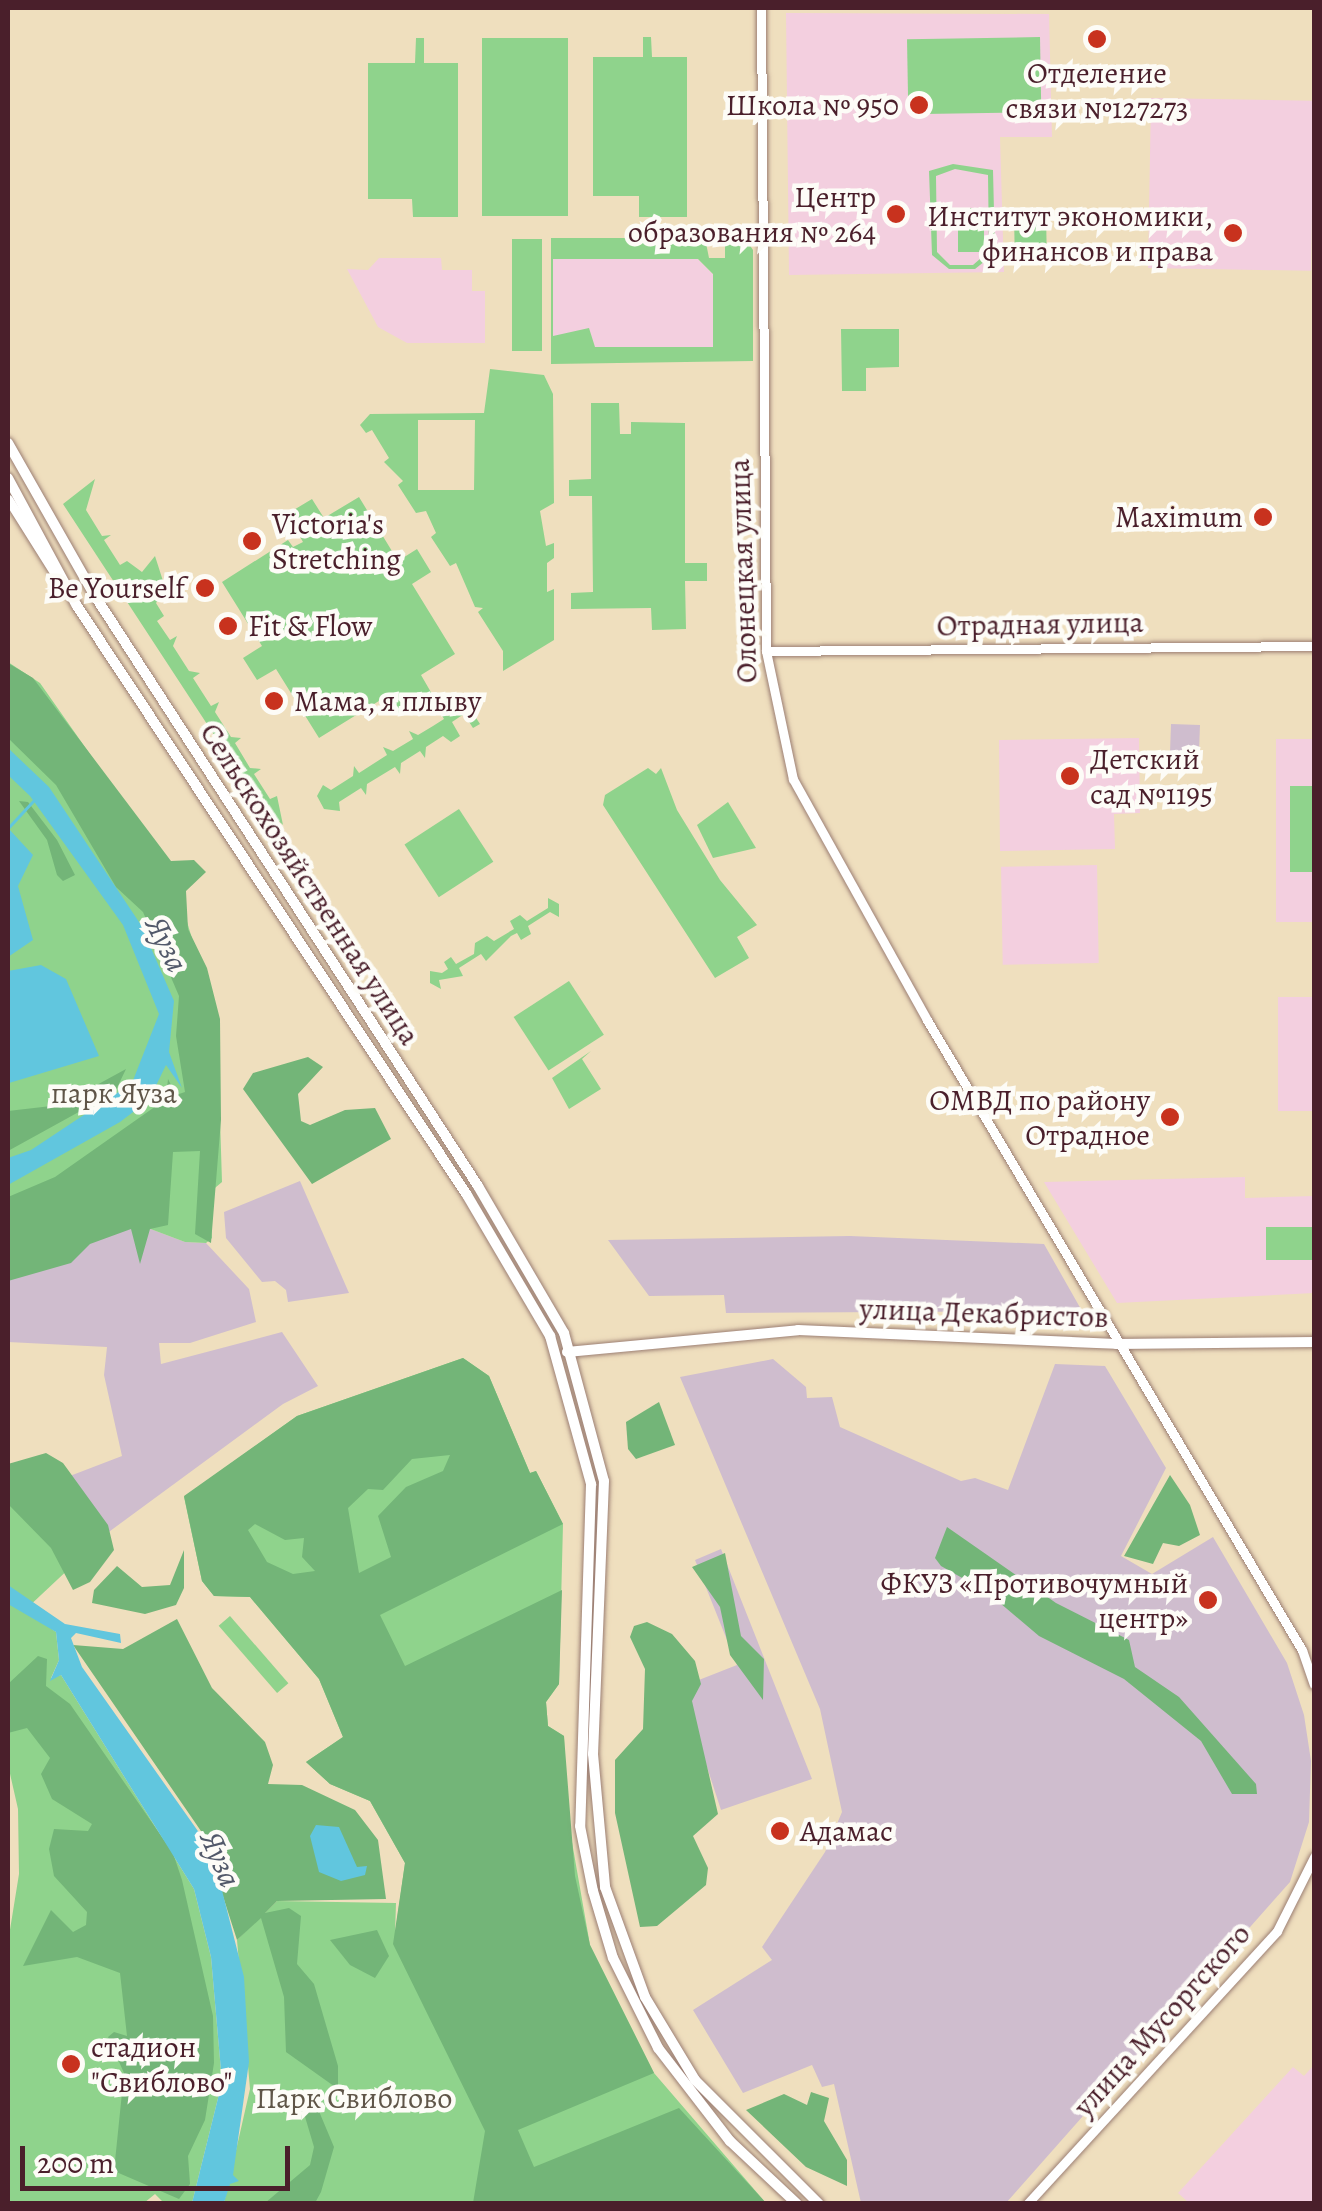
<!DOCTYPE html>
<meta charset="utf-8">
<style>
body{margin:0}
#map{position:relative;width:1322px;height:2211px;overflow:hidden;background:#efdfbe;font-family:Alegreya,serif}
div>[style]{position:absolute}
.built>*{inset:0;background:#f3cfdf;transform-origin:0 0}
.industrial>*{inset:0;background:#cfbdce;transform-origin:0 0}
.green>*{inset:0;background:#8fd38c;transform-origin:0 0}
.forest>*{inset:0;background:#73b578}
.water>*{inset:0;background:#61c6de}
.stream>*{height:2.5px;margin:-1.25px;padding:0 1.25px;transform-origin:1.25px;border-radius:1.25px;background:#61c6de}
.roads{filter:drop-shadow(0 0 2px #9c7f74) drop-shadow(0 0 2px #9c7f74)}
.tertiary>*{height:9px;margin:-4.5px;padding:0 4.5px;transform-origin:4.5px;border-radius:4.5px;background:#fff}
.secondary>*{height:10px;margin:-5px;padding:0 5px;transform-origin:5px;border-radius:5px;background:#fff}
.dots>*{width:28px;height:28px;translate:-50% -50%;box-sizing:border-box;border:5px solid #fdfcf7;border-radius:50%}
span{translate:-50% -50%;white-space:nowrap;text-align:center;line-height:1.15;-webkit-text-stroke:9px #fdfcf7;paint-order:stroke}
.poi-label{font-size:30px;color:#4a1f2b}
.right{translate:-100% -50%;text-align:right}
.left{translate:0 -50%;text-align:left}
.street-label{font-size:30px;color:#4a1f2b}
.park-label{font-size:30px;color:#5f5548}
.water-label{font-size:32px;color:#52596a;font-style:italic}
.frame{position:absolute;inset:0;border:10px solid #4a1f2b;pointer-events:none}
.scale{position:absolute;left:20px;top:2146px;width:270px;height:45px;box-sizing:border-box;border:5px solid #4a1f2b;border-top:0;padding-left:12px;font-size:30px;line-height:35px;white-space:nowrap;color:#4a1f2b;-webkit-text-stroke:8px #fdfcf7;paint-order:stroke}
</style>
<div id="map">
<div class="built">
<i style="clip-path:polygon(786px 13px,1049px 14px,1052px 137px,1000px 137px,1004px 272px,789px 275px)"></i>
<i style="left:1151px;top:98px;width:163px;height:170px;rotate:1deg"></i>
<i style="clip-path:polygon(379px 258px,441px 258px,442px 270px,472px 270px,472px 291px,485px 291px,485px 343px,407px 343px,378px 327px,347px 269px,368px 270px)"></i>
<i style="clip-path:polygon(553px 259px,698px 259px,713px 274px,713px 347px,595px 347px,577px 336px,552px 336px)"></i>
<i style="clip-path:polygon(1139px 738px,1140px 813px,1114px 814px,1115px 849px,1000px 851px,999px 740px)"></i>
<i style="left:1314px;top:739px;width:183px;height:38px;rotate:90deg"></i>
<i style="left:1097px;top:865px;width:98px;height:96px;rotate:89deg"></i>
<i style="left:1314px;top:997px;width:114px;height:36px;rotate:90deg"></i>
<i style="clip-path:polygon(1245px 1177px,1245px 1198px,1314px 1196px,1314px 1293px,1117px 1303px,1044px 1182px)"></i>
<i style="clip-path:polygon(1314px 2065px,1314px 2203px,1189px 2203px,1178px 2193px,1293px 2067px,1304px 2076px)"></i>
</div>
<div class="industrial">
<i style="left:1171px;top:724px;width:29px;height:45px;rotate:2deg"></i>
<i style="clip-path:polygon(300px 1181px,349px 1293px,288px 1302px,286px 1290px,275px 1281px,262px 1282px,226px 1238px,224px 1212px)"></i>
<i style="clip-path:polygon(132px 1222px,185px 1242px,206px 1243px,249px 1289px,256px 1322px,190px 1343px,159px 1343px,161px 1364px,282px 1332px,318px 1386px,283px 1404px,106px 1534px,62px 1479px,122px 1456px,104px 1375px,107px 1347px,8px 1342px,8px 1275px)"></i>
<i style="clip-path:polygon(850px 1236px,1044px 1244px,1082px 1311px,726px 1313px,724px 1295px,649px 1296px,608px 1240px)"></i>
<i style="clip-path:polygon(773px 1359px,806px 1387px,807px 1398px,832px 1397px,840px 1427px,961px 1481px,975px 1478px,1008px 1490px,1055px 1364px,1105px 1366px,1166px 1468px,1121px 1556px,1152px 1574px,1213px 1537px,1287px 1663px,1304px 1715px,1311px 1761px,1309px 1822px,1290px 1882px,1006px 2203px,861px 2203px,834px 2084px,822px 2087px,812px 2065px,743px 2093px,693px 2010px,772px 1960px,762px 1947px,825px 1852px,842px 1812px,820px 1709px,680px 1377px)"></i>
<i style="clip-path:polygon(721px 1549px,812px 1779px,721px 1810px,681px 1687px,737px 1665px,695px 1560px)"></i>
</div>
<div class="green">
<i style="clip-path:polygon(643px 37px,651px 37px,652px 57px,687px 57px,687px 217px,639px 217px,639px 196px,593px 196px,593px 57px,643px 57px)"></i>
<i style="left:1040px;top:37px;width:75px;height:133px;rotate:89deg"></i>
<i style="clip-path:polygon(416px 38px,424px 38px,424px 63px,458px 63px,458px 217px,413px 217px,412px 199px,368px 199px,368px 63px,415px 63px)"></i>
<i style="left:568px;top:38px;width:178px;height:86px;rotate:90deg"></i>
<i style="clip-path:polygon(evenodd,953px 164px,993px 170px,995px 253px,975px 269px,949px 269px,932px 255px,929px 171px,953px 164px,955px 169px,988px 175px,989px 251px,973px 265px,950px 265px,937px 252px,936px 176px,955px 169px)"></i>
<i style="left:958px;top:208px;width:26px;height:44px"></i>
<i style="left:1046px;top:212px;width:44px;height:32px;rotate:89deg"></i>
<i style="clip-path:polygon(evenodd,551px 238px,705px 238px,709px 258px,725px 258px,725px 240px,747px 241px,753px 250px,753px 361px,551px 364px,551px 238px,553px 259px,698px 259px,713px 274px,713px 347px,595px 347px,589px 328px,553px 336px,553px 259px)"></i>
<i style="left:512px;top:239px;width:30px;height:112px"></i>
<i style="clip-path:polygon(841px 329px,899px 329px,899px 367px,866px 368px,866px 391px,842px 391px)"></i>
<i style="clip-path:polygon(evenodd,490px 369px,544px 375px,553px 394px,554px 503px,540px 511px,546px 546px,554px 543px,554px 558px,547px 563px,547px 592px,554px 589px,554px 640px,503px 671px,503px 651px,478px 612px,483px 608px,475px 607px,456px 563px,450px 566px,431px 537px,436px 533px,426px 511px,416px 513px,398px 485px,403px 481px,384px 462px,389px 458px,372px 430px,366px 433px,360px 425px,370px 414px,484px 413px,490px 369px,418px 420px,475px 420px,474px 490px,418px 490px,418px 420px)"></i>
<i style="clip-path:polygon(591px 403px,619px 403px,620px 434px,631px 434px,631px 422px,685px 423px,685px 563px,707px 563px,707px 581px,685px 581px,686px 629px,652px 630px,651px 608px,571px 609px,571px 593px,593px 592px,592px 496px,569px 496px,569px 480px,591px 479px)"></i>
<i style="clip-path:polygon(95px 479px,86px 510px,102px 536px,111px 535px,104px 540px,120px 565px,127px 561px,142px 572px,155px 556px,163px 581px,172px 580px,156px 603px,164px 616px,157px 621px,170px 640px,177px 636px,173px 646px,189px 671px,200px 673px,193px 678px,211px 706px,219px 702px,215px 712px,231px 737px,241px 738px,235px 743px,250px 768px,261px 769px,254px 774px,270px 799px,277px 796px,283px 825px,258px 802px,63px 504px)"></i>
<i style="clip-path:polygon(359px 497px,398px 561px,417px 549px,431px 572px,412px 584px,455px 654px,421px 675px,432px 694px,399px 715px,387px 696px,319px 738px,276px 669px,257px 680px,243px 658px,262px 646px,222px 582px,288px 540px,293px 547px,303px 542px,287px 514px,312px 499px,324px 518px)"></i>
<i style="clip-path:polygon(8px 662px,40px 683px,172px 871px,217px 1023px,222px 1182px,209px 1193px,212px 1238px,206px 1243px,185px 1242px,132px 1222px,8px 1275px)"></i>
<i style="clip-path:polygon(458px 700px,465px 701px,480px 724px,473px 728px,464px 714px,452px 722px,460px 736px,451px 742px,443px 736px,426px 747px,425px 758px,420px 751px,401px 763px,400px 774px,395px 767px,367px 784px,366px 795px,361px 788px,339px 802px,340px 811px,324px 809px,317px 796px,323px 785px,331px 790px,353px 776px,354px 766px,359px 773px,387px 755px,383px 747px,393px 751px,413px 739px,409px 731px,418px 735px,433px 726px,444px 719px,440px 712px,448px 716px,462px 708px)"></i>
<i style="clip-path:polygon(648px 768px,656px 774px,661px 768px,677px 810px,720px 880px,757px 925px,737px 937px,749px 958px,715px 978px,603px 805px,605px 795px)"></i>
<i style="left:1290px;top:786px;width:24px;height:86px"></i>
<i style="clip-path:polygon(728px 802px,756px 848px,713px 858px,697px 825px)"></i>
<i style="left:459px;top:809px;width:63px;height:65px;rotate:57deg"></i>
<i style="clip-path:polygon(548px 898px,559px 904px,559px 917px,550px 912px,528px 926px,531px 934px,521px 940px,517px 933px,511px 936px,486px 961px,481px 954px,459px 968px,463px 976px,439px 980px,441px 989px,430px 983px,430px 971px,442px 973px,448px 969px,444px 962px,451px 957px,456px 964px,474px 954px,475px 943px,487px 936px,494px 941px,514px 929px,510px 921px,520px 915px,527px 921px,548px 908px)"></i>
<i style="left:569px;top:981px;width:64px;height:66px;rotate:57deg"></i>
<i style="clip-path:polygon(591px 1051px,582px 1059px,601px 1089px,569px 1109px,552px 1078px)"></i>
<i style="left:1266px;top:1227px;width:48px;height:33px"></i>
<i style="clip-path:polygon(463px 1358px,489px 1376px,530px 1473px,536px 1471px,563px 1524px,559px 1684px,546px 1702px,548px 1726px,564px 1736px,566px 1808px,590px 1945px,654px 2073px,766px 2203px,224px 2203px,250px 2089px,237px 1940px,277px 1901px,396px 1903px,395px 1934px,405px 1863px,370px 1801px,330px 1784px,306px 1762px,343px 1737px,319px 1679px,250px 1597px,214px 1596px,202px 1581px,184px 1497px,297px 1416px)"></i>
<i style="clip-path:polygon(8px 1475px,106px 1534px,25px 1610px,56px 1632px,59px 1660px,51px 1678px,61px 1675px,194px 1889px,211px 1957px,222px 2082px,192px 2203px,164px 2203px,155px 2194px,144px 2203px,8px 2203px,8px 1942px,19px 1874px,18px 1809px,8px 1765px)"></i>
<i style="left:230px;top:1616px;width:89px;height:15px;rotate:49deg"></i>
</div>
<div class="forest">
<i style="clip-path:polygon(8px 663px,33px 678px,171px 861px,194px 860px,206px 872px,186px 891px,188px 929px,207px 968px,220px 1019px,221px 1120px,211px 1243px,195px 1234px,200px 1151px,173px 1152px,168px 1225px,150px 1229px,140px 1264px,131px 1229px,90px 1244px,71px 1263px,8px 1281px,8px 1197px,55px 1177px,166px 1099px,168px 1079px,176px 1095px,185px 1092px,176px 1036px,179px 996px,143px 912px,116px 887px,56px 785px,8px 738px)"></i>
<i style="clip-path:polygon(19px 801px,28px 802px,57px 840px,75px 875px,63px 881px,57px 875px,47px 840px)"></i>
<i style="clip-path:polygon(308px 1057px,323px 1067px,298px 1094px,301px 1121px,310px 1125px,345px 1110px,375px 1108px,391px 1139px,312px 1184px,243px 1089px,253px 1073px)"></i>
<i style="clip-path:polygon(126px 1069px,115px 1092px,8px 1151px,8px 1111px,60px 1105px)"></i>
<i style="clip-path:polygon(973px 1308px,1069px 1309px,1081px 1315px,1076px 1322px,958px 1325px,957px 1315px)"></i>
<i style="clip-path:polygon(evenodd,463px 1358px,489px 1376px,530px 1473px,536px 1471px,563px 1524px,380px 1615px,405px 1666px,562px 1590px,559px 1684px,546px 1702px,548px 1726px,564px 1736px,575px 1876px,590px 1945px,654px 2073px,518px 2130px,534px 2167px,679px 2108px,766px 2203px,473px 2203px,485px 2131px,393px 1944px,405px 1863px,370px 1801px,330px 1784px,306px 1762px,343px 1737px,319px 1679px,250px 1597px,214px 1596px,202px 1581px,184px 1496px,297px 1416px,463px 1358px,450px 1455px,443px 1471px,406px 1487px,378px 1516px,391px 1557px,359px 1573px,348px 1508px,368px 1489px,383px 1490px,412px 1459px,450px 1455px,463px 1358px,255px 1524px,285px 1540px,304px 1538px,302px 1557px,315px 1571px,293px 1574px,267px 1562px,248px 1530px,255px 1524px)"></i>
<i style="clip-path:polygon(659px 1402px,675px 1445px,636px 1459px,628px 1449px,626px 1422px)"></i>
<i style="clip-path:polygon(46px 1453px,63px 1463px,108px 1525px,114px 1550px,90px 1582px,73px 1590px,51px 1548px,8px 1504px,8px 1464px)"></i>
<i style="clip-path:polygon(1170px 1475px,1190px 1505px,1200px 1535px,1179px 1546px,1163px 1543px,1153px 1564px,1124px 1556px)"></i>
<i style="clip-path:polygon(947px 1527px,1056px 1603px,1129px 1640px,1135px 1667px,1179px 1697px,1256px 1784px,1257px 1794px,1232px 1794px,1201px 1741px,1124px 1679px,1039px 1636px,987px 1592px,941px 1566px,935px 1558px)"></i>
<i style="clip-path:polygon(184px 1550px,184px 1588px,176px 1605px,145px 1614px,92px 1603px,94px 1590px,117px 1566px,142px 1587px,170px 1585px)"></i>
<i style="clip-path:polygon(725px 1553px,741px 1636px,764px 1659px,763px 1700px,730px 1655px,720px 1607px,692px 1567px)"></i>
<i style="clip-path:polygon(177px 1619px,212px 1688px,265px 1742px,273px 1765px,268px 1784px,302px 1785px,355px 1810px,378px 1840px,386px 1899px,277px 1901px,265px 1913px,289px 1908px,301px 1916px,297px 1964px,314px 1984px,338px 2066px,338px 2089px,286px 2052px,284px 1997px,261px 1918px,237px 1940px,203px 1834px,73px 1645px,123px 1649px)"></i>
<i style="clip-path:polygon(647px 1622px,672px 1634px,695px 1661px,701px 1684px,692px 1701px,718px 1814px,693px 1836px,708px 1868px,706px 1885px,657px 1926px,640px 1927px,615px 1813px,615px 1760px,643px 1729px,645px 1669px,630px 1637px,634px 1626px)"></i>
<i style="clip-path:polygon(38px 1656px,47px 1659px,46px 1686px,70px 1704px,173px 1853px,182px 1880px,213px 2016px,214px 2063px,205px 2120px,188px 2156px,190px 2184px,179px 2199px,114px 2171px,124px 2073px,108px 2037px,114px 2032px,127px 2036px,120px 1973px,77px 1957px,23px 1966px,51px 1910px,73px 1932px,86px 1925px,87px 1912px,54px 1876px,49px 1849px,54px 1829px,88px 1831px,92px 1824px,52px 1799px,41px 1774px,50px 1758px,27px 1728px,8px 1733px,8px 1684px)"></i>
<i style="clip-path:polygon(377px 1930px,389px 1956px,375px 1978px,350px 1965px,330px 1940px)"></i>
<i style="clip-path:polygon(811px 2092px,829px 2098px,824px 2121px,847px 2160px,847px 2186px,806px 2167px,746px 2110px,784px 2094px,807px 2105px)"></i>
<i style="clip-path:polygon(313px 2097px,334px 2147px,321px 2192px,315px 2203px,265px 2203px,310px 2165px,314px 2147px,303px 2110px,304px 2100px)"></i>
</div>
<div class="water">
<i style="clip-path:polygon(8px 748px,49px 787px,141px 925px,174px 1001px,169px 1052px,182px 1088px,166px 1065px,149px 1100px,120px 1122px,8px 1185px,8px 1158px,31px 1150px,132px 1083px,159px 1014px,123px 925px,30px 796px,8px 775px)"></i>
<i style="clip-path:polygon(8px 828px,33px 855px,18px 886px,33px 940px,8px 957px)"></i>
<i style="clip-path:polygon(41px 965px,66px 979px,99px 1056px,9px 1083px,8px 971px)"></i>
<i style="clip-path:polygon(8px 1585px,65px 1624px,120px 1634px,121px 1643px,76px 1633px,71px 1638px,82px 1667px,212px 1851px,244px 1977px,249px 2062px,233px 2175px,239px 2181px,230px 2184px,224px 2203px,192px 2203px,222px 2082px,211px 1957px,194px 1889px,61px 1675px,50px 1681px,59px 1660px,56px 1632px,8px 1604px)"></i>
<i style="clip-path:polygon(316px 1825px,339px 1827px,357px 1867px,367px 1866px,365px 1875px,341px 1881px,319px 1872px,310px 1836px)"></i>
</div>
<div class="stream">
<i style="left:8px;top:828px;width:38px;rotate:-47deg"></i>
</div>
<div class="roads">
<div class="tertiary">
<i style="left:761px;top:8px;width:643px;rotate:89.55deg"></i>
<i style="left:766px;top:651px;width:131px;rotate:78.1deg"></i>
<i style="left:793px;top:779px;width:276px;rotate:60.9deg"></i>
<i style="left:927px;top:1020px;width:733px;rotate:59.24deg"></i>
<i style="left:1302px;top:1650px;width:36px;rotate:71deg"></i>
<i style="left:8px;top:499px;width:92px;rotate:57.9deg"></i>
<i style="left:766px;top:651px;width:548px;rotate:-0.52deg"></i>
<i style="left:1027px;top:2204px;width:370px;rotate:-47.5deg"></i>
<i style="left:1277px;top:1931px;width:83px;rotate:-63.4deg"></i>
</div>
<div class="secondary">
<i style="left:8px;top:443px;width:176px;rotate:60.4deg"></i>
<i style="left:95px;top:596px;width:703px;rotate:57.01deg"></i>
<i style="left:478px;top:1186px;width:170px;rotate:59.7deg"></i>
<i style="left:564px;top:1333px;width:153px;rotate:74.9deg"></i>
<i style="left:604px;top:1481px;width:273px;rotate:92.3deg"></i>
<i style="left:593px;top:1754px;width:134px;rotate:84.8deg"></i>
<i style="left:605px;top:1887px;width:117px;rotate:70deg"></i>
<i style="left:645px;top:1997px;width:97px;rotate:58.9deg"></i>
<i style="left:695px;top:2080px;width:175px;rotate:45deg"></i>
<i style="left:8px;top:478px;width:145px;rotate:61.7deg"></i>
<i style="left:77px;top:606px;width:706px;rotate:56.49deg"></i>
<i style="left:467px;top:1195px;width:164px;rotate:59.5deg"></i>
<i style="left:550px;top:1336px;width:154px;rotate:74.5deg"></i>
<i style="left:591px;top:1484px;width:342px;rotate:91.8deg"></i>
<i style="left:580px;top:1826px;width:66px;rotate:78.7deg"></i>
<i style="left:593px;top:1891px;width:70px;rotate:73.4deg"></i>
<i style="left:613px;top:1958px;width:101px;rotate:63.4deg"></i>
<i style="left:658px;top:2048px;width:118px;rotate:52.3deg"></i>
<i style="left:730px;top:2141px;width:92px;rotate:43.2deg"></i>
<i style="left:567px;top:1352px;width:232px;rotate:-5.4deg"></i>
<i style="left:798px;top:1330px;width:318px;rotate:2.5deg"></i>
<i style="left:1116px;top:1344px;width:198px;rotate:-0.6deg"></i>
</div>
</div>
<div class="dots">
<i style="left:1097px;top:39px;background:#c8321e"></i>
<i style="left:919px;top:105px;background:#c8321e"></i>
<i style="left:896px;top:214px;background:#c8321e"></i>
<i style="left:1233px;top:233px;background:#c8321e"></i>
<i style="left:1263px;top:517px;background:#c8321e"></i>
<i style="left:252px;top:541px;background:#c8321e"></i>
<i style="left:205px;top:588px;background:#c8321e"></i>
<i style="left:228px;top:626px;background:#c8321e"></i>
<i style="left:274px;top:701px;background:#c8321e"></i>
<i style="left:1070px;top:776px;background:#c8321e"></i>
<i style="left:1170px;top:1117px;background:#c8321e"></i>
<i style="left:1208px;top:1600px;background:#c8321e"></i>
<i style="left:780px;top:1831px;background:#c8321e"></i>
<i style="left:71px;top:2064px;background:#c8321e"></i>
</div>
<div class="poi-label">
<span style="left:1097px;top:90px">Отделение<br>связи №127273</span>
<span class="right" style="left:899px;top:105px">Школа № 950</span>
<span class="right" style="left:876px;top:214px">Центр<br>образования № 264</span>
<span class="right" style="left:1213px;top:233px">Институт экономики,<br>финансов и права</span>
<span class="right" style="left:1243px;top:517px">Maximum</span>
<span class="left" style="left:272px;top:541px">Victoria's<br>Stretching</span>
<span class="right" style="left:185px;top:588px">Be Yourself</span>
<span class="left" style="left:248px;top:626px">Fit &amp; Flow</span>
<span class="left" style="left:294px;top:701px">Мама, я плыву</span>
<span class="left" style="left:1090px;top:776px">Детский<br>сад №1195</span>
<span class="right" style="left:1150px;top:1117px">ОМВД по району<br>Отрадное</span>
<span class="right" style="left:1188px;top:1600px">ФКУЗ «Противочумный<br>центр»</span>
<span class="left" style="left:800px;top:1831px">Адамас</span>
<span class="left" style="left:91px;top:2064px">стадион<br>"Свиблово"</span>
</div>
<div class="street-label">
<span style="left:743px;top:571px;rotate:-92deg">Олонецкая улица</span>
<span style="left:1040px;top:624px;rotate:-1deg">Отрадная улица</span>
<span style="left:310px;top:884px;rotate:57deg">Сельскохозяйственная улица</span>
<span style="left:984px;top:1313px;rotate:2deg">улица Декабристов</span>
<span style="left:1162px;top:2020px;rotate:-48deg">улица Мусоргского</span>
</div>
<div class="park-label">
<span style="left:114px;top:1093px">парк Яуза</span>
<span style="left:354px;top:2098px">Парк Свиблово</span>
</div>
<div class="water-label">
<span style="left:167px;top:944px;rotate:64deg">Яуза</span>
<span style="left:221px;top:1859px;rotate:67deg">Яуза</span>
</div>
<div class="frame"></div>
<div class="scale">200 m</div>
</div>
